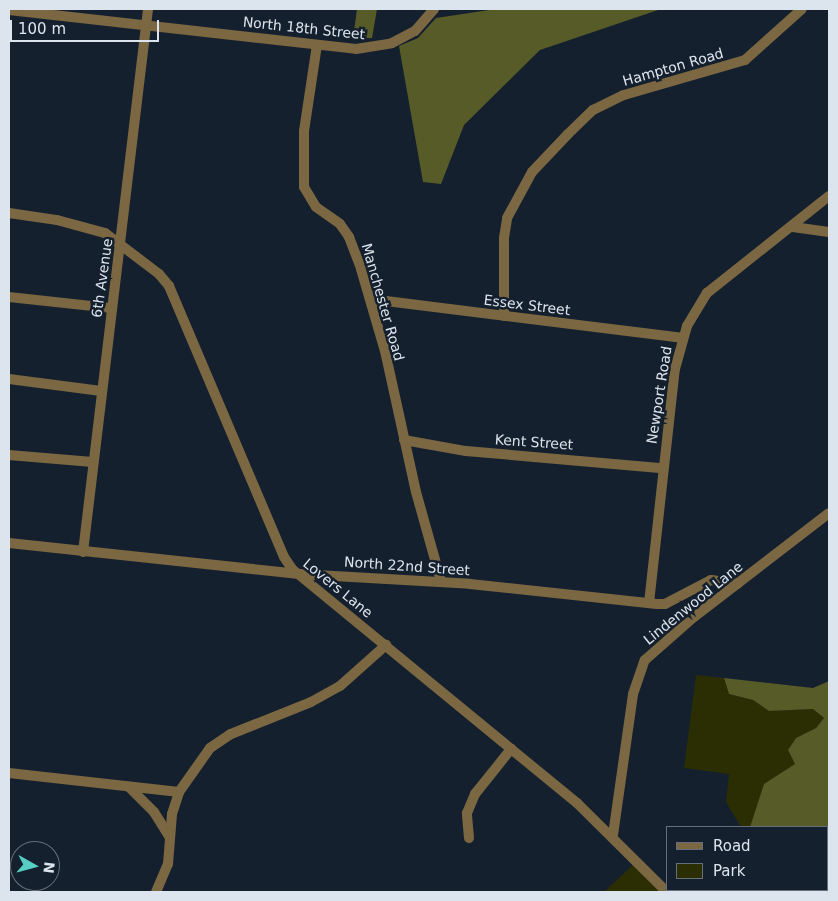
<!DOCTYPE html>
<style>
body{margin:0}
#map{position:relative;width:838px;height:901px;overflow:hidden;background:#15202e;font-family:"DejaVu Sans",sans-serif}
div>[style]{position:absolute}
.green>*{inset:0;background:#2b2e03}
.forest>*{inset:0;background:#565b28}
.minor>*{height:10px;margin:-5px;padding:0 5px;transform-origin:5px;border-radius:5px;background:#7b6842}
span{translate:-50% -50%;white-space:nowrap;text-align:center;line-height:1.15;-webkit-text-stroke:5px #15202e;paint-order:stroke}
.street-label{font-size:14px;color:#dce4ed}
.frame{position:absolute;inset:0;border:10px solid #dce4ed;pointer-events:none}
.legend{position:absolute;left:666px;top:826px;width:162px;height:65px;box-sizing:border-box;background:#15202e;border:1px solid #656e7a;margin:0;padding:6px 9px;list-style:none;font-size:15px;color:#dce4ed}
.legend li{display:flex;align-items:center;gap:10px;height:25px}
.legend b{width:25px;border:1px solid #656e7a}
.north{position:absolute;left:10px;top:841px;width:50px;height:50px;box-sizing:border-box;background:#15202e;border:1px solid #656e7a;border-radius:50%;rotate:97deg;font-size:14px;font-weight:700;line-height:20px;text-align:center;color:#dce4ed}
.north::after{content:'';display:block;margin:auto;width:18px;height:22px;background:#56cec4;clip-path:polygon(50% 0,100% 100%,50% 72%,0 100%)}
.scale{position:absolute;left:10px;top:20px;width:149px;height:22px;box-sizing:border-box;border:2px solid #dce4ed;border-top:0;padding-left:6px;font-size:15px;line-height:18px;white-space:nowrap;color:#dce4ed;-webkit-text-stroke:4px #15202e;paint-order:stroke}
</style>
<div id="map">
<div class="green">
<i style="clip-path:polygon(696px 675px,724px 678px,729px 694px,753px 700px,769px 711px,813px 709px,824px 718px,816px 728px,796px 738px,788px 750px,795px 764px,765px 784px,750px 827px,741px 827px,726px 802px,729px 774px,684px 768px)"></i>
<i style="clip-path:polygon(635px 863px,663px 892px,604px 892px)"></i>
</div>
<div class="forest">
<i style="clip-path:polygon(357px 9px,377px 9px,372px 38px,353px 39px)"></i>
<i style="clip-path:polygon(496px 9px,661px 9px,540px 50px,464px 125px,441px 184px,423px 182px,399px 46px,418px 38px,436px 18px)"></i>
<i style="clip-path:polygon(724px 678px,813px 688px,829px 681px,829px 855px,827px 856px,827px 827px,750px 827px,764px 784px,795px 764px,788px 750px,796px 738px,816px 728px,824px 718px,813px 709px,769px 711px,753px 700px,729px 694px)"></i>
</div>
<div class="minor">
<i style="left:9px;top:10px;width:349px;rotate:6.4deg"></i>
<i style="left:356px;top:49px;width:36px;rotate:-9deg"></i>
<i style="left:392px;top:43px;width:26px;rotate:-28deg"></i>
<i style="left:415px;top:31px;width:29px;rotate:-49deg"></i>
<i style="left:317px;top:45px;width:87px;rotate:98.6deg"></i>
<i style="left:304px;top:131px;width:56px;rotate:90deg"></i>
<i style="left:304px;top:187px;width:23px;rotate:59deg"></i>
<i style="left:316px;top:207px;width:29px;rotate:35deg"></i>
<i style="left:340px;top:224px;width:16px;rotate:55deg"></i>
<i style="left:349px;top:237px;width:34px;rotate:69deg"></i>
<i style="left:361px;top:269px;width:85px;rotate:73.7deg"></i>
<i style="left:385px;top:351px;width:144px;rotate:77.6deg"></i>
<i style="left:416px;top:492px;width:92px;rotate:74.3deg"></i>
<i style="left:9px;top:213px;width:49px;rotate:8.3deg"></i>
<i style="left:57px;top:220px;width:50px;rotate:15.2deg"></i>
<i style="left:105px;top:233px;width:68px;rotate:37.2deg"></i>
<i style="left:159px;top:274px;width:16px;rotate:50deg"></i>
<i style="left:169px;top:286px;width:294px;rotate:67deg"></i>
<i style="left:284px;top:557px;width:14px;rotate:56deg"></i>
<i style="left:292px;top:569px;width:369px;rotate:39.4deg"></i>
<i style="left:577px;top:803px;width:127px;rotate:44.7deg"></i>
<i style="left:793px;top:227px;width:36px;rotate:8deg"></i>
<i style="left:9px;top:297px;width:103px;rotate:6.2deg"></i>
<i style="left:370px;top:299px;width:314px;rotate:7.1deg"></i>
<i style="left:504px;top:316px;width:78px;rotate:-90deg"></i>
<i style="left:504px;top:238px;width:20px;rotate:-81deg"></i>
<i style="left:507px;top:218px;width:52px;rotate:-61.5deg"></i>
<i style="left:532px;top:172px;width:52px;rotate:-46.5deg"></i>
<i style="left:568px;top:134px;width:35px;rotate:-44deg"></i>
<i style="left:593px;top:110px;width:34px;rotate:-26deg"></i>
<i style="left:624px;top:95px;width:126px;rotate:-16.1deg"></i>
<i style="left:745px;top:60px;width:76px;rotate:-41.8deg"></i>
<i style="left:9px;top:379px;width:93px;rotate:7.4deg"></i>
<i style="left:404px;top:440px;width:63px;rotate:10.1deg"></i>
<i style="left:466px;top:451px;width:197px;rotate:5deg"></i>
<i style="left:9px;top:455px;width:84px;rotate:4.8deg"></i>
<i style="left:9px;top:543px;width:292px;rotate:6.1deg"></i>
<i style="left:299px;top:574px;width:171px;rotate:3.3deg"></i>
<i style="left:470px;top:584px;width:188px;rotate:6.1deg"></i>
<i style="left:657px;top:604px;width:8px"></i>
<i style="left:665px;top:604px;width:52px;rotate:-27.6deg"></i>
<i style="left:711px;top:580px;width:27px;rotate:8deg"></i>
<i style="left:83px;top:552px;width:547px;rotate:-83.17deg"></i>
<i style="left:649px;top:603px;width:235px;rotate:-83.7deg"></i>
<i style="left:675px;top:369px;width:45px;rotate:-74.4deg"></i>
<i style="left:687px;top:326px;width:39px;rotate:-59deg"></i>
<i style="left:707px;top:293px;width:156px;rotate:-38.5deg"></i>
<i style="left:9px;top:773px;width:171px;rotate:6.4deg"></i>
<i style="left:129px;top:787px;width:35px;rotate:45deg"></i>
<i style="left:154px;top:812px;width:28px;rotate:58deg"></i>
<i style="left:613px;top:835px;width:142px;rotate:-81.9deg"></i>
<i style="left:633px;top:694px;width:36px;rotate:-71deg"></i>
<i style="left:645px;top:660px;width:65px;rotate:-41.3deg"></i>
<i style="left:694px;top:617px;width:170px;rotate:-37.6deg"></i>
<i style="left:469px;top:838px;width:25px;rotate:-95deg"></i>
<i style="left:467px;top:813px;width:21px;rotate:-67deg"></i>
<i style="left:475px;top:794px;width:58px;rotate:-51.3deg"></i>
<i style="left:827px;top:878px;width:3px;rotate:-45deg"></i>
<i style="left:156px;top:892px;width:30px;rotate:-67deg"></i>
<i style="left:168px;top:864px;width:50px;rotate:-85.4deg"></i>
<i style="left:172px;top:814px;width:23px;rotate:-72deg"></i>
<i style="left:179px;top:792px;width:54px;rotate:-54.8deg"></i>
<i style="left:210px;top:748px;width:25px;rotate:-34deg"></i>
<i style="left:231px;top:734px;width:86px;rotate:-21.8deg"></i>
<i style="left:311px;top:702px;width:33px;rotate:-29deg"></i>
<i style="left:340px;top:686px;width:62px;rotate:-41.7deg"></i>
<i style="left:802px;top:892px;width:4px;rotate:-27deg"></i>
</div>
<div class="street-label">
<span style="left:304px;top:28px;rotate:6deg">North 18th Street</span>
<span style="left:673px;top:67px;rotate:-16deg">Hampton Road</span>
<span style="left:102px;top:278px;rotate:-82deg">6th Avenue</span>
<span style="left:383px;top:302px;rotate:74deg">Manchester Road</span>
<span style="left:527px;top:305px;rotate:7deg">Essex Street</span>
<span style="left:659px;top:395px;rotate:-81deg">Newport Road</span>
<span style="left:534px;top:442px;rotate:4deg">Kent Street</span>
<span style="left:407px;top:566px;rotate:4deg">North 22nd Street</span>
<span style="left:338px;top:588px;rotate:39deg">Lovers Lane</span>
<span style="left:693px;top:603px;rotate:-39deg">Lindenwood Lane</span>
</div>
<div class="frame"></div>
<ul class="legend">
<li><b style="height:6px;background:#7b6842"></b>Road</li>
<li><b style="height:14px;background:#2b2e03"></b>Park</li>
</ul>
<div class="north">N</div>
<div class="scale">100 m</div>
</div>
